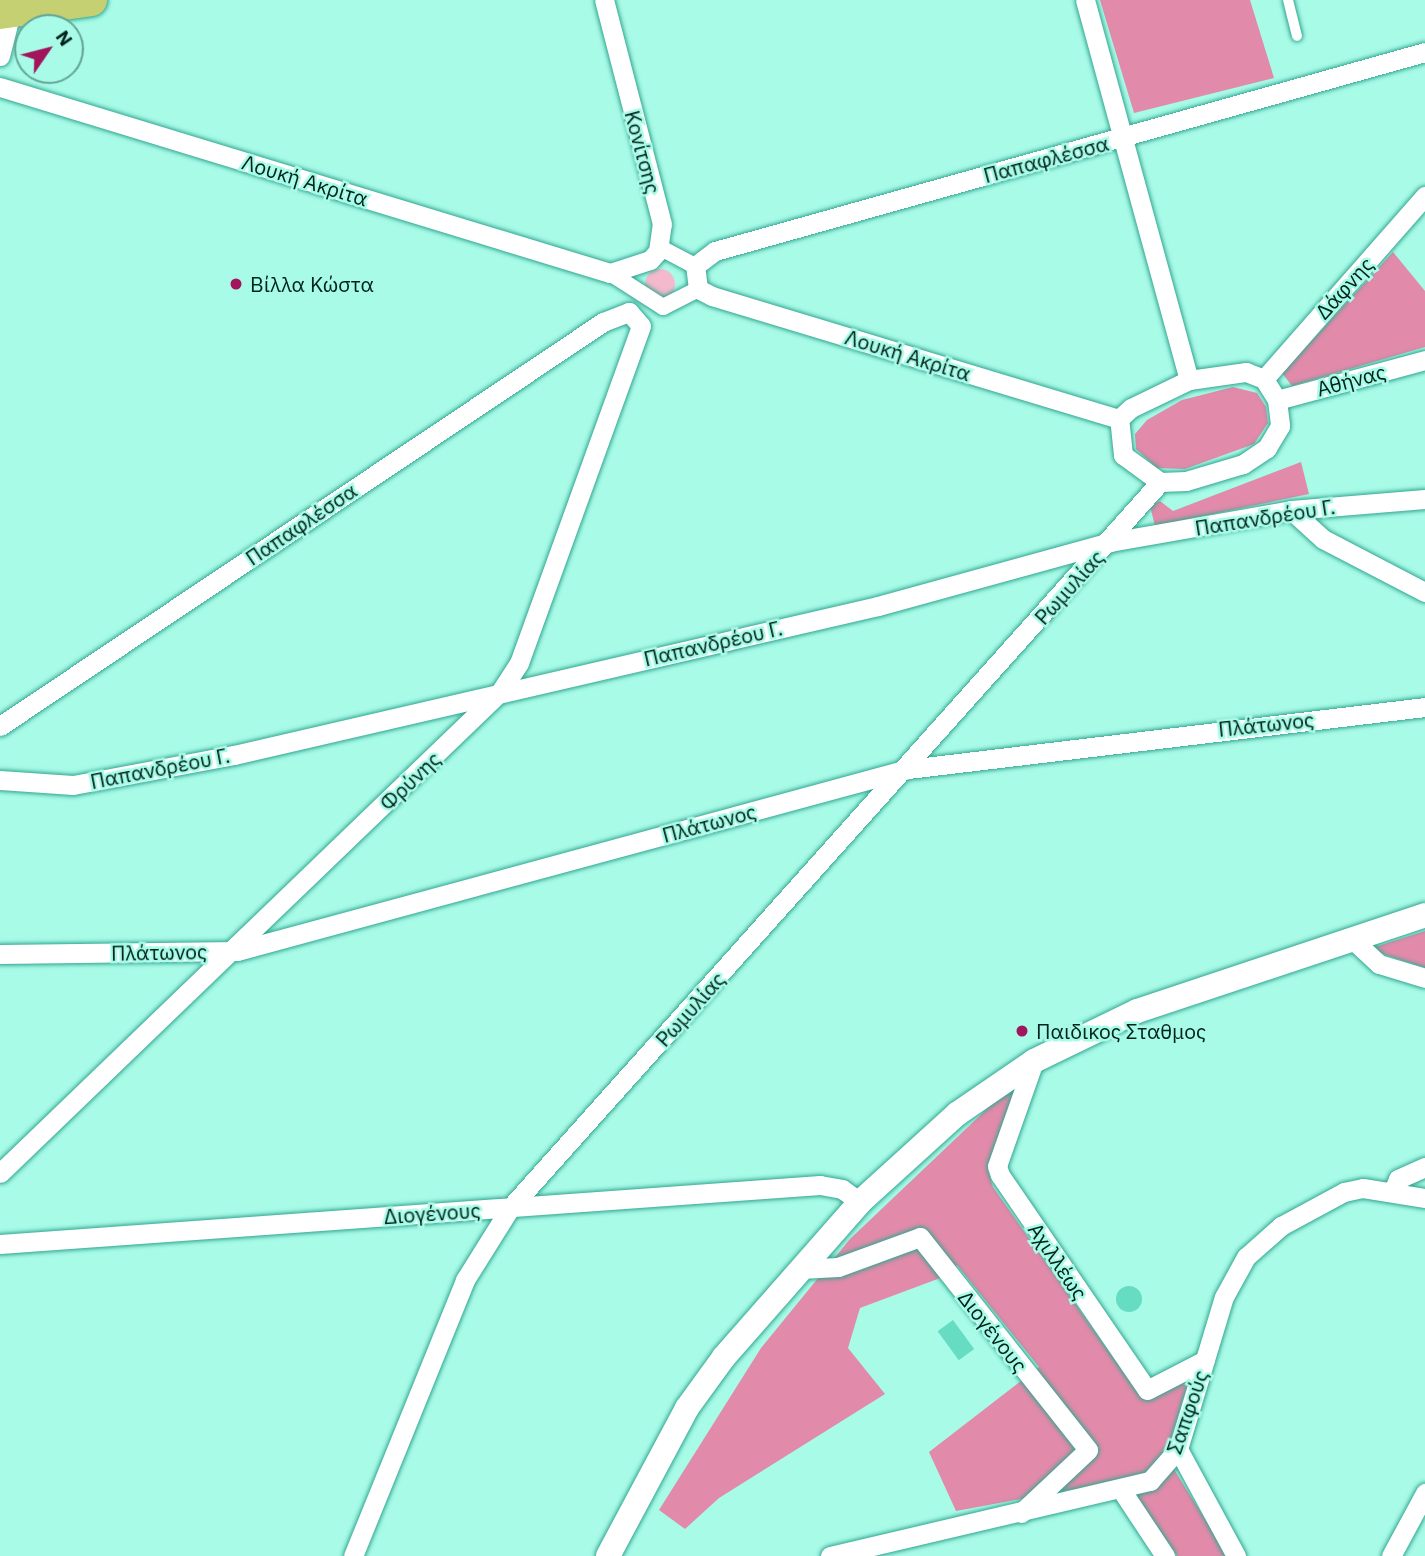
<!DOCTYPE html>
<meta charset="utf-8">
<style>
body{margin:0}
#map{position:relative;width:1425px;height:1556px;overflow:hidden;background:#a8fbe7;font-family:"IBM Plex Sans",sans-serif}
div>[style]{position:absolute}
.green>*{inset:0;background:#f4b9cc}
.round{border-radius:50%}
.forest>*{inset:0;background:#e28aa9}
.water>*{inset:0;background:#66dcc3;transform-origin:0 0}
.roads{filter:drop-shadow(0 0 2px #31a691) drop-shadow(0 0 2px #31a691)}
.service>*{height:10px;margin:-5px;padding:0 5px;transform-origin:5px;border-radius:5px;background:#fff}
.pedestrian>*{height:16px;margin:-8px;padding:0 8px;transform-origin:8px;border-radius:8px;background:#fff}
.minor>*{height:19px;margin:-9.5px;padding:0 9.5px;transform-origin:9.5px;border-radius:9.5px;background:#fff}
.tertiary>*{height:24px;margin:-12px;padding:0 12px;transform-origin:12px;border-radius:12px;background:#fff}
.primary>*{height:32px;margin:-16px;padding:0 16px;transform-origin:16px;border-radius:16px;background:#c4d071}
.dots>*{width:19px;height:19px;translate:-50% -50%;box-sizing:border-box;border:4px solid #a8fbe7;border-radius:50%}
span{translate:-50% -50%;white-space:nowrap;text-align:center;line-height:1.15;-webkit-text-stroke:5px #a8fbe7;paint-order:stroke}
.street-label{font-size:21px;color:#00231c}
.poi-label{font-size:21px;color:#00231c}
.left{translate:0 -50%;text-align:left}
.north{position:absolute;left:14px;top:14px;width:70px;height:70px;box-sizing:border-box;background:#a8fbe7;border:2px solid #65a596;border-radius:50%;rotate:55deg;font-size:19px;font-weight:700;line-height:28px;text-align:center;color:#00231c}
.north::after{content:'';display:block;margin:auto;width:24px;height:32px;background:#a2145b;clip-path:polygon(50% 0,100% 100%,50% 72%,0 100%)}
</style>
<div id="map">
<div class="green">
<i class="round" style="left:645px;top:269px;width:30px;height:30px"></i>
</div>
<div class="forest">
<i style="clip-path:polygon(1100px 0,1250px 0,1274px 78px,1134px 113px)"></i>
<i style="clip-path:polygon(1393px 252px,1425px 291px,1425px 347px,1292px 386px,1282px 373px)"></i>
<i style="clip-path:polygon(1233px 387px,1257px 393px,1266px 407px,1268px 423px,1254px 444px,1185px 469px,1157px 468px,1136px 449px,1135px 434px,1147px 420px,1182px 400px)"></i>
<i style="clip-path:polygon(1301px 462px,1309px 494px,1155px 526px,1150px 506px,1160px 501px,1173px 511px)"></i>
<i style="clip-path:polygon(1425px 931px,1425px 968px,1368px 949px)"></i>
<i style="clip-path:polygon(1009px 1088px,1016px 1093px,988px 1170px,993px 1187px,1138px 1393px,1153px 1399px,1192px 1370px,1171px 1439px,1175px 1471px,1228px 1556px,1177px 1556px,1124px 1480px,956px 1511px,929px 1452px,1039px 1367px,957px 1265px,943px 1277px,860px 1308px,848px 1348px,885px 1394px,719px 1498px,685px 1529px,659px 1510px,761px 1348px,850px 1239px)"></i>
</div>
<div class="water">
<i class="round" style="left:1116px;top:1286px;width:26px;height:26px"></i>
<i style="left:953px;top:1320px;width:36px;height:19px;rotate:54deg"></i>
</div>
<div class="roads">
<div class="service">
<i style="left:1288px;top:0;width:37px;rotate:76deg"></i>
</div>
<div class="pedestrian">
<i style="left:659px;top:247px;width:41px;rotate:27.8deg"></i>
<i style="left:610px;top:273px;width:63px;rotate:32.7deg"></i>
<i style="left:663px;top:307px;width:39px;rotate:-27deg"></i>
</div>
<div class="minor">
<i style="left:1085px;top:0;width:394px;rotate:74.7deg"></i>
<i style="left:0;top:56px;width:45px;rotate:-76deg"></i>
<i style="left:0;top:87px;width:638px;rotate:16.96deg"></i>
<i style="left:610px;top:273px;width:42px;rotate:-18deg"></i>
<i style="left:650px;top:260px;width:12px;rotate:-48deg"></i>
<i style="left:658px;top:251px;width:27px;rotate:-82deg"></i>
<i style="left:662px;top:224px;width:231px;rotate:-104.5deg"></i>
<i style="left:1246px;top:372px;width:19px;rotate:21deg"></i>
<i style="left:1264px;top:379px;width:25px;rotate:58deg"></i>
<i style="left:1277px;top:400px;width:26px;rotate:83deg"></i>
<i style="left:1280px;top:426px;width:26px;rotate:121deg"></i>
<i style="left:1267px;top:448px;width:29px;rotate:146deg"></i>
<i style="left:1243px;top:464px;width:59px;rotate:163.4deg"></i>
<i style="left:1186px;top:481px;width:26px;rotate:178deg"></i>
<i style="left:1160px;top:482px;width:46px;rotate:-143.9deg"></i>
<i style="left:1123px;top:455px;width:36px;rotate:-96deg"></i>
<i style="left:1119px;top:419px;width:16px;rotate:-43deg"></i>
<i style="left:1131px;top:408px;width:64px;rotate:-25.8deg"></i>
<i style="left:1189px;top:380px;width:58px;rotate:-8deg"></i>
<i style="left:1264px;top:379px;width:244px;rotate:-48.7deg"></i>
<i style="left:1277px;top:400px;width:153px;rotate:-15.1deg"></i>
<i style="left:1119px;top:419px;width:425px;rotate:-163.2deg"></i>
<i style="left:712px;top:296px;width:16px;rotate:-153deg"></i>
<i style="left:698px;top:289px;width:23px;rotate:-97deg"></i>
<i style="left:695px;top:266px;width:25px;rotate:-37deg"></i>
<i style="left:715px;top:251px;width:737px;rotate:-15.66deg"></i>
<i style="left:1291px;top:510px;width:43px;rotate:42.2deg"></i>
<i style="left:1323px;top:539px;width:115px;rotate:27.5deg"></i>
<i style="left:0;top:726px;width:726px;rotate:-33.82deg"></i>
<i style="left:603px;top:322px;width:28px;rotate:-21deg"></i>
<i style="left:629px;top:312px;width:18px;rotate:49deg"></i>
<i style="left:641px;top:326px;width:358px;rotate:109.9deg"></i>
<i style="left:519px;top:663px;width:33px;rotate:123deg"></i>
<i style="left:501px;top:691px;width:695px;rotate:136.11deg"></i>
<i style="left:0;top:780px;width:73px;rotate:3.9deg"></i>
<i style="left:73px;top:785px;width:164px;rotate:-10.6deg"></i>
<i style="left:234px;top:755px;width:661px;rotate:-13.03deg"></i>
<i style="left:878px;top:606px;width:241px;rotate:-15.4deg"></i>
<i style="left:1110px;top:542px;width:184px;rotate:-10deg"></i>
<i style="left:1291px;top:510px;width:134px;rotate:-4.7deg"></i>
<i style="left:1351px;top:938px;width:38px;rotate:43deg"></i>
<i style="left:1379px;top:964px;width:48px;rotate:16.9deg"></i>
<i style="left:0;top:954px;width:237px;rotate:-0.7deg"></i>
<i style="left:237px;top:951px;width:695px;rotate:-15.18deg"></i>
<i style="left:908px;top:769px;width:521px;rotate:-6.84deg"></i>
<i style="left:1034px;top:1061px;width:111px;rotate:109.4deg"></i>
<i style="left:997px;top:1166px;width:9px;rotate:72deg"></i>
<i style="left:1000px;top:1175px;width:260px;rotate:55.6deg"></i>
<i style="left:1147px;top:1390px;width:65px;rotate:-27.3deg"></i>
<i style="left:1393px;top:1191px;width:13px;rotate:-67deg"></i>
<i style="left:1398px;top:1179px;width:30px;rotate:-24deg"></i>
<i style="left:0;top:1244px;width:822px;rotate:-4.12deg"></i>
<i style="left:820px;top:1185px;width:22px;rotate:10deg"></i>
<i style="left:842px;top:1189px;width:22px;rotate:36deg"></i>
<i style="left:800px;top:1269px;width:38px;rotate:-3deg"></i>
<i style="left:838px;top:1267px;width:87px;rotate:-20.1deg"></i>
<i style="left:920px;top:1237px;width:271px;rotate:51.7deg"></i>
<i style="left:1088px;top:1450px;width:92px;rotate:136.8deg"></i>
<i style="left:1178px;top:1449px;width:122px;rotate:61.5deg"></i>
<i style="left:1122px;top:1491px;width:78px;rotate:56.5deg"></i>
<i style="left:353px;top:1556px;width:298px;rotate:-67.9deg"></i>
<i style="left:465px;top:1280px;width:85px;rotate:-58deg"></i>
<i style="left:510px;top:1208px;width:974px;rotate:-48.16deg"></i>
<i style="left:830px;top:1556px;width:329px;rotate:-13.2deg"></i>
<i style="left:1150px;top:1481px;width:43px;rotate:-48.8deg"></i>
<i style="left:1178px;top:1449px;width:159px;rotate:-73.2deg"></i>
<i style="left:1224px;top:1297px;width:46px;rotate:-61.2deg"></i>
<i style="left:1246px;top:1257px;width:47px;rotate:-41.5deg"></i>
<i style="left:1281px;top:1226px;width:72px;rotate:-28.4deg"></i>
<i style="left:1344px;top:1192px;width:19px;rotate:-12deg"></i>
<i style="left:1363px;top:1188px;width:63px;rotate:9.2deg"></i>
<i style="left:1391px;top:1556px;width:72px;rotate:-61.6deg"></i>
</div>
<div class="tertiary">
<i style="left:608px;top:1556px;width:168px;rotate:-61.9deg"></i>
<i style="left:687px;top:1408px;width:63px;rotate:-54deg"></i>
<i style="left:724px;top:1357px;width:206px;rotate:-48.7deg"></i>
<i style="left:860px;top:1202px;width:131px;rotate:-42.2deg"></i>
<i style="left:957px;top:1114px;width:93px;rotate:-34.5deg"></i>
<i style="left:1034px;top:1061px;width:114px;rotate:-25.9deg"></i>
<i style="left:1137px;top:1011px;width:304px;rotate:-18.4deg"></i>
</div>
<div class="primary">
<i style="left:0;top:13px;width:92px;rotate:-8.1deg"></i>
</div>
</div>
<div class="dots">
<i style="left:236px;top:284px;background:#a2145b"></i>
<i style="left:1022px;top:1031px;background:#a2145b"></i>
</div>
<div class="street-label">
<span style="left:643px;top:152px;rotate:75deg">Κονίτσης</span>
<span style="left:1046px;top:159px;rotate:-15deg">Παπαφλέσσα</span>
<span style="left:305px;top:180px;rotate:17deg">Λουκή Ακρίτα</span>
<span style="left:1344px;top:288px;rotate:-48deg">Δάφνης</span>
<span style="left:908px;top:355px;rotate:17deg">Λουκή Ακρίτα</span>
<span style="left:1351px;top:380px;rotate:-15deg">Αθήνας</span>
<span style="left:1265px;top:517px;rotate:-9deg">Παπανδρέου Γ.</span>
<span style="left:301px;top:524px;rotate:-34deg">Παπαφλέσσα</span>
<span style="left:1069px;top:587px;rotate:-48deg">Ρωμυλίας</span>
<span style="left:713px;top:643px;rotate:-13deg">Παπανδρέου Γ.</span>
<span style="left:1266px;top:724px;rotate:-6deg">Πλάτωνος</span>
<span style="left:160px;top:768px;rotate:-11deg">Παπανδρέου Γ.</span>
<span style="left:410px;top:781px;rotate:-44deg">Φρύνης</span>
<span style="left:709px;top:823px;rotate:-15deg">Πλάτωνος</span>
<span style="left:159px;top:952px;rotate:-1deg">Πλάτωνος</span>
<span style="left:690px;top:1009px;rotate:-48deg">Ρωμυλίας</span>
<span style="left:432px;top:1213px;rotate:-4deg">Διογένους</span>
<span style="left:1058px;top:1261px;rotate:56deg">Αχιλλέως</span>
<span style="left:993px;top:1331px;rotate:52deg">Διογένους</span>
<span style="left:1187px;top:1412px;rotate:-71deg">Σαπφούς</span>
</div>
<div class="poi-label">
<span class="left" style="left:250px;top:284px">Βίλλα Κώστα</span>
<span class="left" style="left:1036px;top:1031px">Παιδικος Σταθμος</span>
</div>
<div class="north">N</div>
</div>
